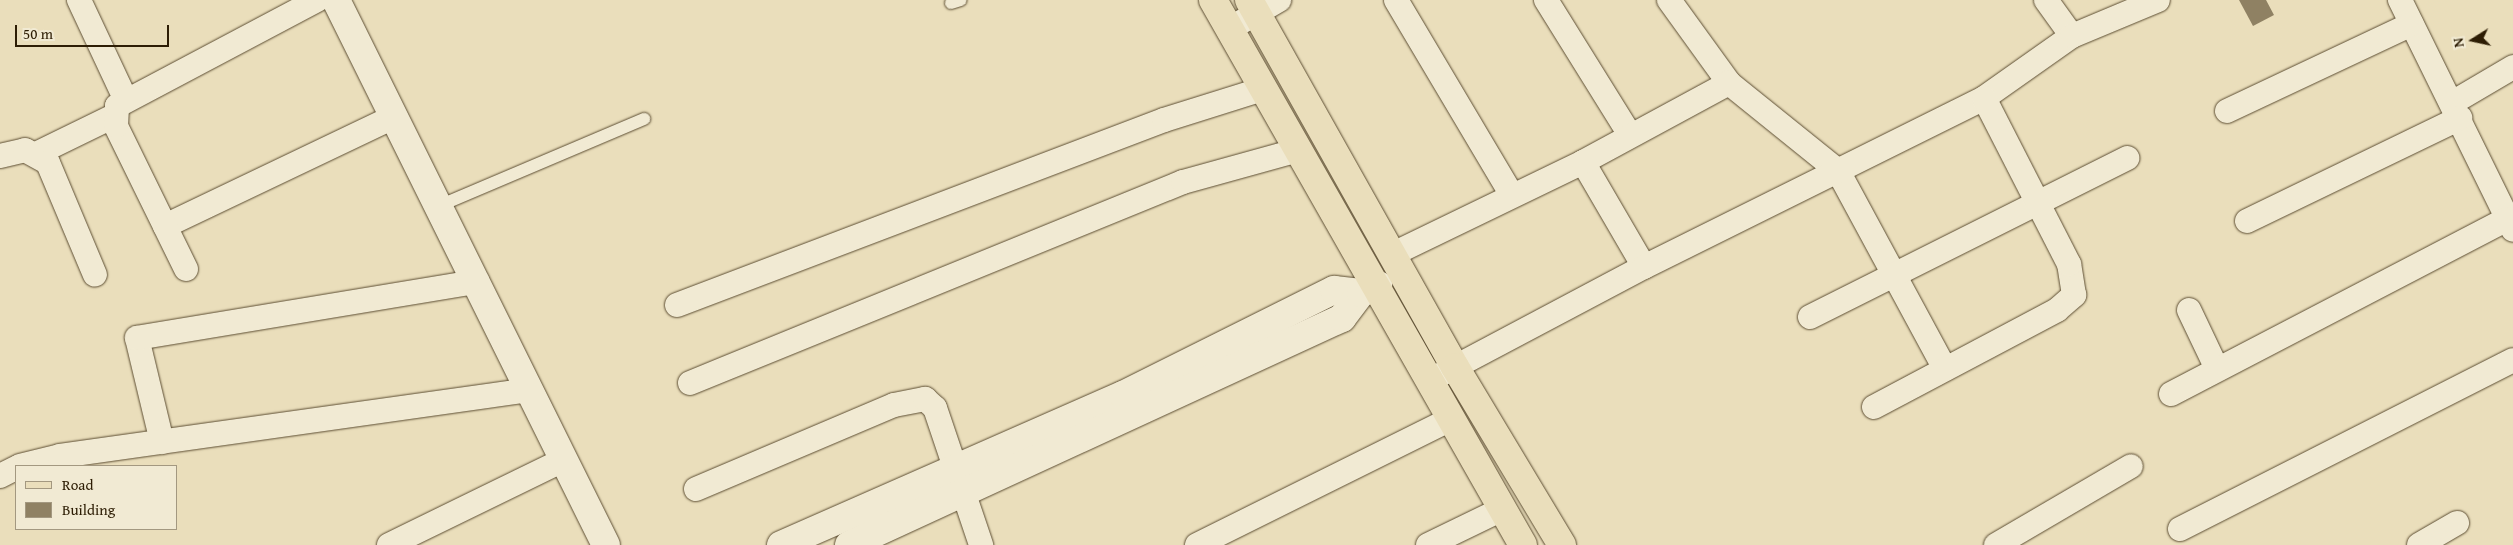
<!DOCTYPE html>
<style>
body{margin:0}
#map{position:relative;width:2513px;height:545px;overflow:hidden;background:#eadebb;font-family:"Gentium Book Plus",serif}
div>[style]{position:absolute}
.building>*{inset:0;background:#8f8163}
.roads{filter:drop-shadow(0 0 1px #5c4d32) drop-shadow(0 0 1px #5c4d32)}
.service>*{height:12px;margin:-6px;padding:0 6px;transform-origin:6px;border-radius:6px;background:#f1ead3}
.minor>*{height:24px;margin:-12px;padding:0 12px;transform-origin:12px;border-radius:12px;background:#f1ead3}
.tertiary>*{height:28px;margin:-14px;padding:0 14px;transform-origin:14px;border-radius:14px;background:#f1ead3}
.primary>*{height:28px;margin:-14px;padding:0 14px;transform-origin:14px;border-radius:14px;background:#eadebb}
span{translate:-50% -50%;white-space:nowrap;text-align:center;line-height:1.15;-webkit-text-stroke:4px #f1ead3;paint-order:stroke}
.legend{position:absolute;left:15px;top:465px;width:162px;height:65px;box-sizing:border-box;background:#f1ead3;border:1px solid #a39880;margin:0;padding:6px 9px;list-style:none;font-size:15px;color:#2d1d04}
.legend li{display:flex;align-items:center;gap:10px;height:25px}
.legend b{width:25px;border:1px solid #a39880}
.north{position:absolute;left:2448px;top:15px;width:50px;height:50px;-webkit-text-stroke:4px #f1ead3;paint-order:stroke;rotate:260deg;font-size:14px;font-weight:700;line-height:20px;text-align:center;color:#2d1d04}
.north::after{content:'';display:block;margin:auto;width:18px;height:22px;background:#2d1d04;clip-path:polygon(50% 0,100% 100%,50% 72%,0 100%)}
.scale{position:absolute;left:15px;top:25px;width:154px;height:22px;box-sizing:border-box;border:2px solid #2d1d04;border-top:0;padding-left:6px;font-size:15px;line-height:18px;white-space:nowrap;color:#2d1d04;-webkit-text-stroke:4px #f1ead3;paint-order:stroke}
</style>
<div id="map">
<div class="building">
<i style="clip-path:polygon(2239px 0,2266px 0,2274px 15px,2253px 26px)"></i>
</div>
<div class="roads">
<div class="service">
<i style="left:951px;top:3px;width:10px;rotate:-17deg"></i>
<i style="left:439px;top:206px;width:223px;rotate:-23deg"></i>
</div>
<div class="minor">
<i style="left:79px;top:0;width:108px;rotate:64.9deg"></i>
<i style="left:1396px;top:0;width:227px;rotate:59.3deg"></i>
<i style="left:1546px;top:0;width:159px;rotate:58.1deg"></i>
<i style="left:1669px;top:0;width:102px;rotate:54.1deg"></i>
<i style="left:1729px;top:83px;width:140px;rotate:38.9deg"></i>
<i style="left:1838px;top:171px;width:225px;rotate:61.6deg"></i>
<i style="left:2046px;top:0;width:44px;rotate:54.2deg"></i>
<i style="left:2400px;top:0;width:256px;rotate:63.8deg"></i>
<i style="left:1229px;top:29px;width:58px;rotate:-30.1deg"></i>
<i style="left:2452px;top:103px;width:71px;rotate:-30.5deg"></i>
<i style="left:2227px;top:111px;width:204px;rotate:-25.2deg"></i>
<i style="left:38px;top:153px;width:85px;rotate:-26deg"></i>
<i style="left:0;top:156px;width:26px;rotate:-13deg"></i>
<i style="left:25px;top:150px;width:26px;rotate:29deg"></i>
<i style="left:48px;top:163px;width:121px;rotate:67.2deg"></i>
<i style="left:1583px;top:162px;width:121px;rotate:59.8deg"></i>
<i style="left:2247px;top:221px;width:237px;rotate:-25.8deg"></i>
<i style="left:165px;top:226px;width:254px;rotate:-25.5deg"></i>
<i style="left:1391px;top:255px;width:213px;rotate:-25.8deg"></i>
<i style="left:1583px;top:162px;width:166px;rotate:-28.4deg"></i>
<i style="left:186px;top:269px;width:159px;rotate:-116.1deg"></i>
<i style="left:116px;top:126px;width:20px;rotate:-87deg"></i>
<i style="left:117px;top:106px;width:226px;rotate:-27.9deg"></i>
<i style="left:677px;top:305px;width:521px;rotate:-20.8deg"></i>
<i style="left:1164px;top:120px;width:104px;rotate:-17.4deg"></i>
<i style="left:2189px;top:310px;width:65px;rotate:64.6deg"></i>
<i style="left:1810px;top:317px;width:355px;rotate:-26.6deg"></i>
<i style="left:1438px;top:376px;width:233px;rotate:-27.9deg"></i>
<i style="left:1644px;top:267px;width:380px;rotate:-26.4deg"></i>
<i style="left:1984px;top:98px;width:108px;rotate:-35.2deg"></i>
<i style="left:2072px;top:36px;width:93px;rotate:-22.7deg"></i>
<i style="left:690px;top:383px;width:532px;rotate:-22.18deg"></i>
<i style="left:1183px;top:182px;width:119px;rotate:-15.5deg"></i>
<i style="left:2171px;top:394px;width:379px;rotate:-27.5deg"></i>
<i style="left:1874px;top:407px;width:207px;rotate:-27.9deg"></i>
<i style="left:2057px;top:310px;width:23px;rotate:-41deg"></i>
<i style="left:2074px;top:295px;width:31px;rotate:-99deg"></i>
<i style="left:2069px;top:264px;width:186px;rotate:-117.1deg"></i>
<i style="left:162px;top:442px;width:107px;rotate:-103.5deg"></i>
<i style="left:137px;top:338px;width:345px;rotate:-9.4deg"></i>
<i style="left:20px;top:466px;width:41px;rotate:-14deg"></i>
<i style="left:60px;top:456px;width:475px;rotate:-8deg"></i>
<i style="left:0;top:476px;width:18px;rotate:-27deg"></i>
<i style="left:696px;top:489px;width:215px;rotate:-23deg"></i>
<i style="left:894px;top:405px;width:32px;rotate:-11deg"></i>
<i style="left:925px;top:399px;width:13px;rotate:42deg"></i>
<i style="left:935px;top:408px;width:145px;rotate:71.4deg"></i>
<i style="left:2180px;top:529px;width:373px;rotate:-26.9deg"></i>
<i style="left:389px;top:545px;width:194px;rotate:-26deg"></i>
<i style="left:1197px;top:545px;width:284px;rotate:-26.4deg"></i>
<i style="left:1428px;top:545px;width:82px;rotate:-25.9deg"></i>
<i style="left:1996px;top:545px;width:156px;rotate:-30.3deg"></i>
<i style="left:2419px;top:545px;width:44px;rotate:-30.1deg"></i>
</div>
<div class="tertiary">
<i style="left:336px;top:0;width:608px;rotate:63.65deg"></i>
<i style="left:781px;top:545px;width:373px;rotate:-23.7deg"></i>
<i style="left:1123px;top:395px;width:236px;rotate:-26.5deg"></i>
<i style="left:1334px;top:290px;width:27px;rotate:6deg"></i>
<i style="left:849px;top:545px;width:543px;rotate:-24.72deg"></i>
<i style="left:1342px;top:318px;width:31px;rotate:-53deg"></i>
<i style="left:1361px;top:293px;width:19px;rotate:-25deg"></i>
</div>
<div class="primary">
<i style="left:1213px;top:0;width:627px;rotate:60.37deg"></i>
<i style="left:1249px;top:0;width:421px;rotate:60.7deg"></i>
<i style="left:1455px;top:367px;width:208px;rotate:59deg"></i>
</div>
</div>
<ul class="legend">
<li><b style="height:6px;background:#eadebb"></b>Road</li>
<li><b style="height:14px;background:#8f8163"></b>Building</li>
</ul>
<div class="north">N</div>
<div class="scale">50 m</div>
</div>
